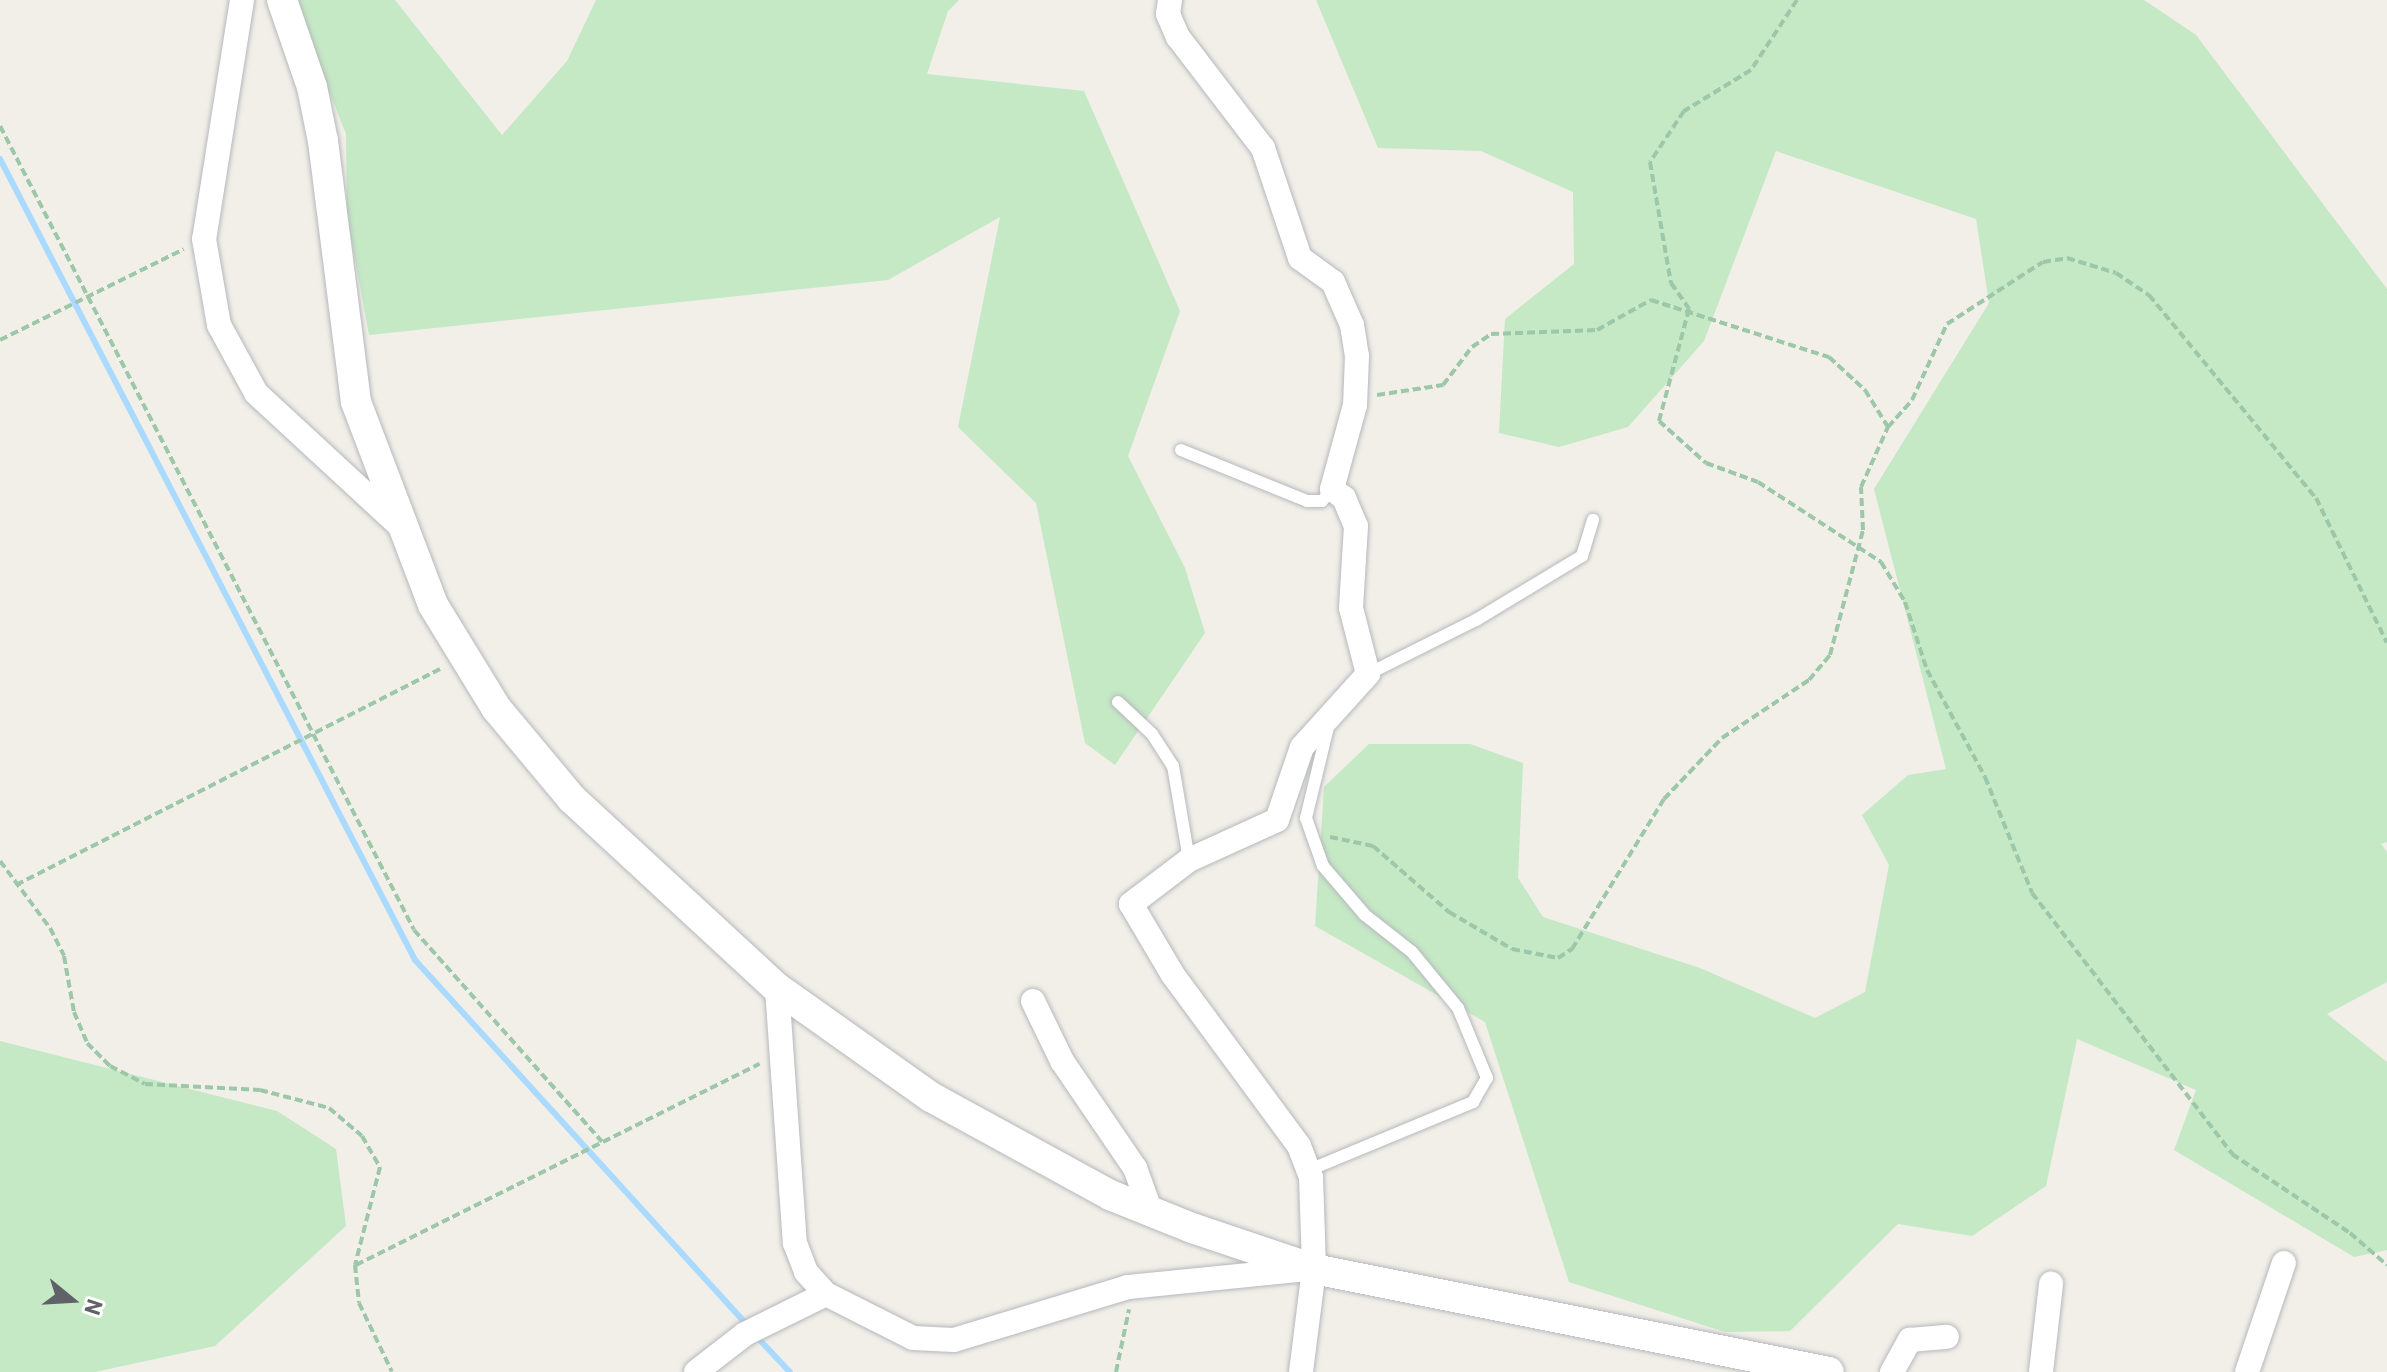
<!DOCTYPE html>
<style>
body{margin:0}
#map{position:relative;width:2387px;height:1372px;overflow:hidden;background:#f1efe8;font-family:Barlow,sans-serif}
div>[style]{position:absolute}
.green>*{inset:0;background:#c5e8c5}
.stream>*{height:6px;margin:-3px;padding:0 3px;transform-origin:3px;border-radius:3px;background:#aadaff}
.path>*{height:4px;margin-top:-2px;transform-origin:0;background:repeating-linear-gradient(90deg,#9cc7a9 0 8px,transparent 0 12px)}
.roads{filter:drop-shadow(0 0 2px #b5b8bc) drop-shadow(0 0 2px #b5b8bc)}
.service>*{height:12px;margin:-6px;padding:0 6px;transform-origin:6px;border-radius:6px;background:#fff}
.minor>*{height:24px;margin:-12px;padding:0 12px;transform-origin:12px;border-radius:12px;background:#fff}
.tertiary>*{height:30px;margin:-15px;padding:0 15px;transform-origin:15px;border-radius:15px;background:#fff}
span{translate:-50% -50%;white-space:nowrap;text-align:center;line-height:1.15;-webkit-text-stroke:7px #fff;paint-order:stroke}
.north{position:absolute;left:32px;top:1260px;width:80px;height:80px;-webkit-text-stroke:6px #fff;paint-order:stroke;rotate:108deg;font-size:22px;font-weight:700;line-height:32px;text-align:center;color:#5f6368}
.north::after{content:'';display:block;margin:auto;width:28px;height:36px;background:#5f6368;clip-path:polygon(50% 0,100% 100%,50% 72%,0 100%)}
</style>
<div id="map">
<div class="green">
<i style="clip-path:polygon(293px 0,395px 0,502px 135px,567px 61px,596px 0,959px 0,948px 11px,927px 74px,1084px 91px,1180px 311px,1128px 456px,1185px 568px,1205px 633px,1115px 765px,1085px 743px,1036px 503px,958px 427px,1000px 217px,888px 280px,369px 335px,347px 216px,346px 134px)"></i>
<i style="clip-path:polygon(1316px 0,2144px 0,2196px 35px,2387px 289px,2387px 842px,2381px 844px,2387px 852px,2387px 982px,2327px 1014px,2387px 1062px,2387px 1250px,2354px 1257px,2174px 1150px,2196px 1090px,2077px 1039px,2046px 1186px,1972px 1236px,1898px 1224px,1790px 1331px,1725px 1332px,1569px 1282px,1485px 1022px,1315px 926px,1324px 787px,1369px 744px,1470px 744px,1523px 763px,1518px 878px,1543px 917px,1700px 968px,1815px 1018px,1865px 992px,1889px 865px,1862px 815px,1908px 775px,1946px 769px,1874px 489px,1989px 303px,1976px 219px,1776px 151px,1704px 341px,1628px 427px,1559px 447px,1499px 433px,1505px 319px,1574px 264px,1573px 192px,1481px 151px,1378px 148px)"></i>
<i style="clip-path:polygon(0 1041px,277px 1111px,336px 1149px,346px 1226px,215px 1346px,95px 1372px,0 1372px)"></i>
</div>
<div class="stream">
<i style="left:0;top:159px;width:902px;rotate:62.61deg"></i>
<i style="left:415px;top:960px;width:493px;rotate:47.7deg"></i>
<i style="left:757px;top:1337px;width:48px;rotate:46.7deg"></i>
</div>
<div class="path">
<i style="left:1797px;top:0;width:84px;rotate:123.3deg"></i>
<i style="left:1751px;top:70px;width:79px;rotate:148.5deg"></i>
<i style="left:1684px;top:111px;width:61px;rotate:123.7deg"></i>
<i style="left:1650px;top:162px;width:123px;rotate:80.2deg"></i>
<i style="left:1671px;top:283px;width:32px;rotate:55deg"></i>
<i style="left:1689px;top:309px;width:116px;rotate:105deg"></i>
<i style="left:1659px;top:421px;width:63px;rotate:41.8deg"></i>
<i style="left:1706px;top:463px;width:55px;rotate:20.1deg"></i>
<i style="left:1758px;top:482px;width:147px;rotate:33deg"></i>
<i style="left:1881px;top:562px;width:47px;rotate:59deg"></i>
<i style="left:1905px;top:602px;width:71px;rotate:72.1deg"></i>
<i style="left:1927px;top:670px;width:122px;rotate:61.5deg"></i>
<i style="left:1985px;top:777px;width:125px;rotate:67.9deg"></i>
<i style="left:2032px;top:893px;width:329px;rotate:52.5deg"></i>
<i style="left:2232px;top:1154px;width:142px;rotate:33.8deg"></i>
<i style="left:2350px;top:1233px;width:49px;rotate:40.9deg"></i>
<i style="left:0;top:126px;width:904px;rotate:62.75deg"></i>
<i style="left:414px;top:930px;width:283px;rotate:48.4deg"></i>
<i style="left:0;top:340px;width:205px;rotate:-26.3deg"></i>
<i style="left:1377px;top:395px;width:67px;rotate:-8.6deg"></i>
<i style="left:1443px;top:385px;width:48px;rotate:-52.7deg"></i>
<i style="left:1472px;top:347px;width:23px;rotate:-34deg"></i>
<i style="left:1491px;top:334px;width:106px;rotate:-2.2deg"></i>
<i style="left:1597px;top:330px;width:62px;rotate:-29.1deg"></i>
<i style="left:1651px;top:300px;width:187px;rotate:17.8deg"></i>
<i style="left:1829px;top:357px;width:49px;rotate:42.5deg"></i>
<i style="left:1865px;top:390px;width:44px;rotate:58.1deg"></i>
<i style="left:1330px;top:837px;width:44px;rotate:11.8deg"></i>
<i style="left:1373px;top:846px;width:101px;rotate:41deg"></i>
<i style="left:1449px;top:912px;width:73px;rotate:30.4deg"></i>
<i style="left:1512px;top:949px;width:47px;rotate:11.1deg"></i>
<i style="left:1558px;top:958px;width:17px;rotate:-33deg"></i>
<i style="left:1572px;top:949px;width:176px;rotate:-58.5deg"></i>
<i style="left:1664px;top:799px;width:84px;rotate:-46.4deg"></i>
<i style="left:1722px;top:738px;width:105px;rotate:-33.7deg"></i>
<i style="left:1809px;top:680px;width:33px;rotate:-50deg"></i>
<i style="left:1830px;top:655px;width:129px;rotate:-75.2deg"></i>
<i style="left:1863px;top:530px;width:43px;rotate:-92.7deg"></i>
<i style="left:1861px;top:487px;width:66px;rotate:-65.8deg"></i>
<i style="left:1888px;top:427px;width:36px;rotate:-48deg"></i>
<i style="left:1912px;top:400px;width:84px;rotate:-65.3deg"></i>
<i style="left:1947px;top:324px;width:114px;rotate:-32.9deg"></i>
<i style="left:2043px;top:262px;width:24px;rotate:-9deg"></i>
<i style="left:2067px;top:258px;width:51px;rotate:17deg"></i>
<i style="left:2116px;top:273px;width:40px;rotate:34deg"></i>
<i style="left:2149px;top:295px;width:263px;rotate:50.6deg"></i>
<i style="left:2316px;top:498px;width:161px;rotate:63.9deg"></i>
<i style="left:0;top:861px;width:84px;rotate:53.3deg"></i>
<i style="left:50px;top:928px;width:31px;rotate:63deg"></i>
<i style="left:64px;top:956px;width:57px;rotate:79.9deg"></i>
<i style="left:74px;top:1012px;width:34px;rotate:67deg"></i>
<i style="left:87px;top:1043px;width:33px;rotate:45deg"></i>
<i style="left:110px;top:1066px;width:39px;rotate:27deg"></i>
<i style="left:145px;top:1084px;width:115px;rotate:3deg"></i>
<i style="left:260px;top:1090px;width:71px;rotate:14.6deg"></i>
<i style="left:329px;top:1108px;width:43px;rotate:40.3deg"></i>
<i style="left:362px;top:1136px;width:36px;rotate:60deg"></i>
<i style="left:380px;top:1167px;width:101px;rotate:104.3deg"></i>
<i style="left:355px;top:1265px;width:38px;rotate:84deg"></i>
<i style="left:359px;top:1303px;width:76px;rotate:64.4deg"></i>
<i style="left:16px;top:885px;width:478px;rotate:-27deg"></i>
<i style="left:356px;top:1265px;width:451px;rotate:-26.5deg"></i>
<i style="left:1116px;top:1372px;width:64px;rotate:-78.3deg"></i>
</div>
<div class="roads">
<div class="service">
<i style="left:1181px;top:450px;width:136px;rotate:22deg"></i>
<i style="left:1307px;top:501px;width:15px"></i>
<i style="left:1322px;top:501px;width:16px;rotate:-50deg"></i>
<i style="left:1368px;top:674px;width:121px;rotate:-26.6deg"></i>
<i style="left:1476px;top:620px;width:124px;rotate:-31.1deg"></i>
<i style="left:1582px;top:556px;width:38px;rotate:-73deg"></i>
<i style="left:1118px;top:702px;width:47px;rotate:43.3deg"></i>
<i style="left:1152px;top:734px;width:38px;rotate:57deg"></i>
<i style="left:1173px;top:766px;width:95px;rotate:80.3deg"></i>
<i style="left:1309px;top:1170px;width:178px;rotate:-22.5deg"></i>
<i style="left:1473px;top:1102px;width:28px;rotate:-60deg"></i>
<i style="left:1487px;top:1078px;width:76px;rotate:-112.5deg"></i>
<i style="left:1458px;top:1008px;width:72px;rotate:-129.4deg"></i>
<i style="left:1412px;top:952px;width:60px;rotate:-141.8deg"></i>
<i style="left:1365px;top:915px;width:65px;rotate:-130.6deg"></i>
<i style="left:1323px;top:866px;width:51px;rotate:-109.5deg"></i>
<i style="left:1306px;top:818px;width:94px;rotate:-76.4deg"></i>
</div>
<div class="minor">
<i style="left:242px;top:0;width:242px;rotate:99deg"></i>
<i style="left:204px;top:239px;width:87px;rotate:80.1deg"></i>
<i style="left:219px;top:325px;width:77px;rotate:61.4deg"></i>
<i style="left:256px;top:393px;width:196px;rotate:42.7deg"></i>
<i style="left:1170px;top:0;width:14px;rotate:98deg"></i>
<i style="left:1168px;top:14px;width:25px;rotate:67deg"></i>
<i style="left:1178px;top:37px;width:140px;rotate:52.6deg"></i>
<i style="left:1263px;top:148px;width:116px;rotate:71.4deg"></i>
<i style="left:1300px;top:258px;width:41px;rotate:36deg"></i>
<i style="left:1333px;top:282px;width:47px;rotate:66.2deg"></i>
<i style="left:1352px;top:325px;width:31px;rotate:81deg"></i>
<i style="left:1357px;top:356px;width:49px;rotate:92.3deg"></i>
<i style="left:1355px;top:405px;width:87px;rotate:105.3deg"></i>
<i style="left:1332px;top:489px;width:15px;rotate:37deg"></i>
<i style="left:1344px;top:498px;width:30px;rotate:67deg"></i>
<i style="left:1356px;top:526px;width:82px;rotate:93.5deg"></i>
<i style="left:1351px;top:608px;width:68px;rotate:75.6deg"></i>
<i style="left:1368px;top:674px;width:98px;rotate:132.1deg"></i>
<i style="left:1302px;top:747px;width:77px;rotate:108.9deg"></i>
<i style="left:1277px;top:820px;width:97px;rotate:155.6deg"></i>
<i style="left:1189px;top:860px;width:73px;rotate:142.8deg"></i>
<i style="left:1131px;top:904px;width:82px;rotate:59.4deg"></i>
<i style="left:1173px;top:975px;width:212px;rotate:53.6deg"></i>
<i style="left:1299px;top:1146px;width:33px;rotate:69deg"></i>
<i style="left:1311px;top:1177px;width:92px;rotate:88.1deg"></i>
<i style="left:1314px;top:1269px;width:104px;rotate:97.2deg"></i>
<i style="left:777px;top:988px;width:256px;rotate:86deg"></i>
<i style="left:795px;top:1243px;width:31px;rotate:69deg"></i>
<i style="left:806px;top:1272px;width:30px;rotate:48deg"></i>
<i style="left:826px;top:1294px;width:97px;rotate:26.8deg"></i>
<i style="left:913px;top:1338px;width:41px;rotate:2.8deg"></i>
<i style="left:954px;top:1340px;width:182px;rotate:-16.9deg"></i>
<i style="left:1128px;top:1287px;width:180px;rotate:-5.7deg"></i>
<i style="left:1033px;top:1001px;width:67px;rotate:64.2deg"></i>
<i style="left:1062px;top:1061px;width:130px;rotate:55.7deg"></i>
<i style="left:1135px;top:1168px;width:47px;rotate:70deg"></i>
<i style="left:696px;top:1372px;width:62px;rotate:-37.8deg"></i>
<i style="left:745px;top:1334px;width:90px;rotate:-26.3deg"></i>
<i style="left:1892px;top:1372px;width:37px;rotate:-61deg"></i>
<i style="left:1910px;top:1340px;width:37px;rotate:-5deg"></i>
<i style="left:2041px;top:1372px;width:89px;rotate:-83.5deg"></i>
<i style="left:2247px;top:1372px;width:115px;rotate:-71.3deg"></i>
</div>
<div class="tertiary">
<i style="left:282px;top:0;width:92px;rotate:71deg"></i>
<i style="left:312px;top:87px;width:55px;rotate:78.5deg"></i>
<i style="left:323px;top:141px;width:263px;rotate:82.8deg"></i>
<i style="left:356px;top:402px;width:217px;rotate:69.2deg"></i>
<i style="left:433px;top:605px;width:121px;rotate:58.5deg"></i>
<i style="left:496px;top:708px;width:119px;rotate:50.1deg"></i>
<i style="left:572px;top:799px;width:279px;rotate:42.7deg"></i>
<i style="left:777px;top:988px;width:189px;rotate:35.3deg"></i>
<i style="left:931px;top:1097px;width:204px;rotate:28.7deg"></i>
<i style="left:1110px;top:1195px;width:88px;rotate:21.9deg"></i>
<i style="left:1192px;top:1228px;width:129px;rotate:18.6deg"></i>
<i style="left:1314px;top:1269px;width:525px;rotate:11.31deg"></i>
</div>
</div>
<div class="north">N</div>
</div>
